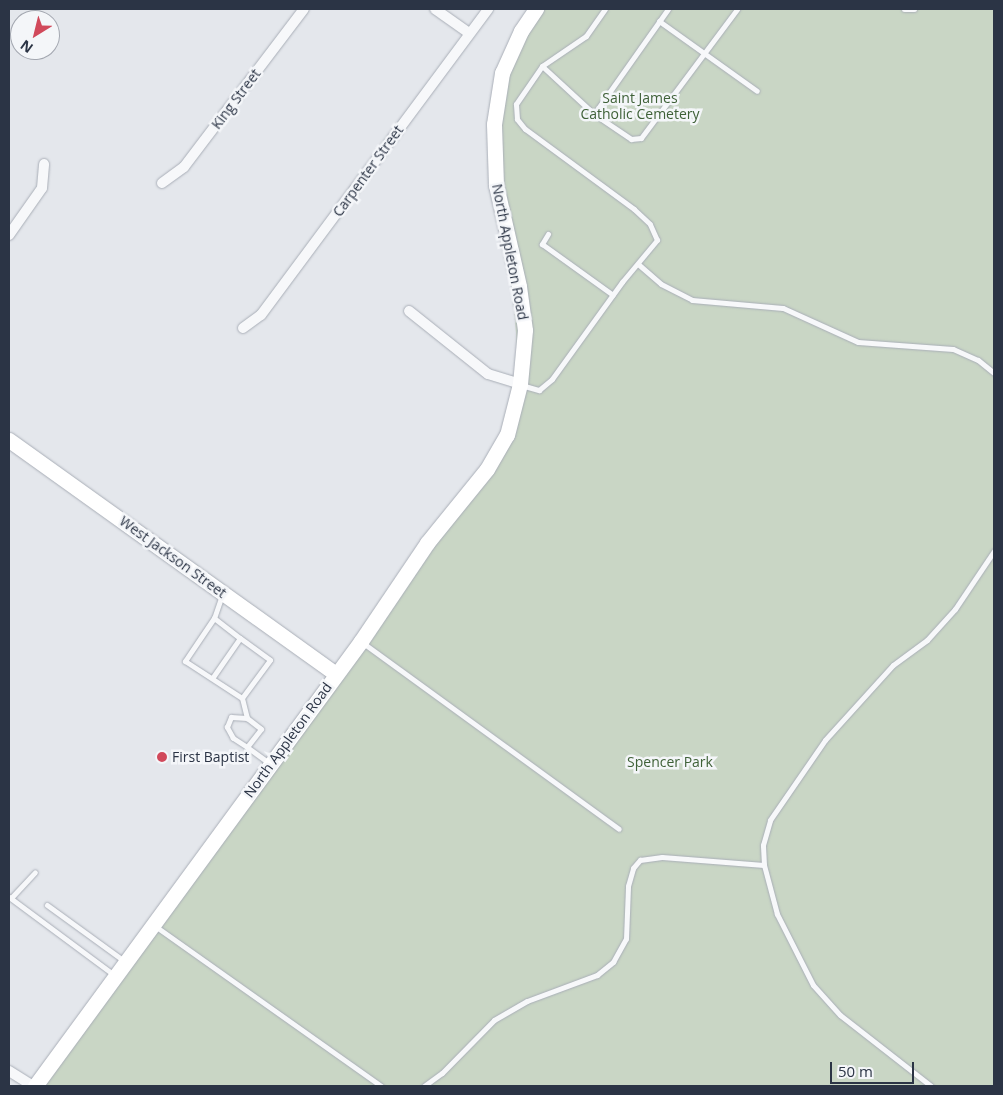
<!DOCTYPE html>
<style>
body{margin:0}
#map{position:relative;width:1003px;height:1095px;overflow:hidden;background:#e4e7ec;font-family:"Open Sans",sans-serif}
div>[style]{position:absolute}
.green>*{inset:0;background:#c9d6c5}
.roads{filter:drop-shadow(0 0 1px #a9aeb7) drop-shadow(0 0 1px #a9aeb7)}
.lane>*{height:5px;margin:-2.5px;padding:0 2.5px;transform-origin:2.5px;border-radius:2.5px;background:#f7f8fa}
.street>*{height:10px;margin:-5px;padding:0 5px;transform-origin:5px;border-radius:5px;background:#f7f8fa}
.secondary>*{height:15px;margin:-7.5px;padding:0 7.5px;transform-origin:7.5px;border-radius:7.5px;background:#fff}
.dots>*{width:14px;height:14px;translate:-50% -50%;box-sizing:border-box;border:2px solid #f4f6f9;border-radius:50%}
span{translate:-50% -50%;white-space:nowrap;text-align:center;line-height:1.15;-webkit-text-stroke:5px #f4f6f9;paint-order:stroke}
.park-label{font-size:14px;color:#3f6138}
.street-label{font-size:14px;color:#2b3445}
.poi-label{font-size:14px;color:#2b3445}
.left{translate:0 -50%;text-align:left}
.frame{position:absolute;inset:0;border:10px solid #2b3445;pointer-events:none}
.north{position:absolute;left:10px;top:10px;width:50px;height:50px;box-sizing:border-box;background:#f4f6f9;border:1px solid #a4a8b1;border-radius:50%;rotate:216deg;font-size:14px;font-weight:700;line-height:20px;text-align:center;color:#2b3445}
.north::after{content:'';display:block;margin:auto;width:18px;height:22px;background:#d1495b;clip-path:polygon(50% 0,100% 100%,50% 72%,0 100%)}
.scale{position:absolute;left:830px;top:1062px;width:84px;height:22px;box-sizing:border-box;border:2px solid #2b3445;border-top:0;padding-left:6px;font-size:15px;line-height:18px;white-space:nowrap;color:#2b3445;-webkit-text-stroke:4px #f4f6f9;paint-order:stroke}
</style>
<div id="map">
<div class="green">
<i style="clip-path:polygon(536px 9px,994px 9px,994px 1086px,35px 1086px,487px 469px,520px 384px,504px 182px,494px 124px,502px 73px)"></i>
</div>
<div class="roads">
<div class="lane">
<i style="left:668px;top:9px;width:128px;rotate:125.2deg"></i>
<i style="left:594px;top:114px;width:45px;rotate:34deg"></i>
<i style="left:631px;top:139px;width:10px;rotate:-6deg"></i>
<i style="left:641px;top:138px;width:161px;rotate:-53.3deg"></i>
<i style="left:904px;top:9px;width:10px"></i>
<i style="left:659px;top:21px;width:120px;rotate:35.5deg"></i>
<i style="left:542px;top:66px;width:71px;rotate:42.7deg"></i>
<i style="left:548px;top:234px;width:12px;rotate:121deg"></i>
<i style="left:542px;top:244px;width:87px;rotate:35.7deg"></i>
<i style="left:638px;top:264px;width:30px;rotate:41deg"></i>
<i style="left:661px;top:284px;width:35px;rotate:27deg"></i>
<i style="left:692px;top:300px;width:91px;rotate:5deg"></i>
<i style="left:783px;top:308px;width:82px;rotate:24.4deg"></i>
<i style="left:858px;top:342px;width:95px;rotate:4.2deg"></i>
<i style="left:953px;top:349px;width:27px;rotate:24deg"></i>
<i style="left:978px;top:360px;width:21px;rotate:39deg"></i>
<i style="left:521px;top:385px;width:19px;rotate:16deg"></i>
<i style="left:539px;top:390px;width:17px;rotate:-40deg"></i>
<i style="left:552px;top:379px;width:120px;rotate:-54.2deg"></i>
<i style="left:622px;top:282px;width:55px;rotate:-50.2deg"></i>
<i style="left:657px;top:240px;width:17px;rotate:-114deg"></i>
<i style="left:650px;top:224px;width:22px;rotate:-137deg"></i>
<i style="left:634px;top:209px;width:135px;rotate:-143.7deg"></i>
<i style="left:525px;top:129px;width:13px;rotate:-129deg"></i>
<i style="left:517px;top:119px;width:15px;rotate:-94deg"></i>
<i style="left:516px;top:104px;width:46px;rotate:-55.6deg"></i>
<i style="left:542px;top:66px;width:53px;rotate:-34.3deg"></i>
<i style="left:586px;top:36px;width:33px;rotate:-55deg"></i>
<i style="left:222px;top:595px;width:24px;rotate:109deg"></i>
<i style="left:214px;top:618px;width:52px;rotate:124deg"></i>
<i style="left:185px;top:661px;width:68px;rotate:33deg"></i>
<i style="left:242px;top:698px;width:21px;rotate:76deg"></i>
<i style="left:247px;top:718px;width:18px;rotate:38deg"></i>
<i style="left:261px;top:729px;width:23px;rotate:128deg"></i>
<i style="left:247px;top:747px;width:27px;rotate:36deg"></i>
<i style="left:214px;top:618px;width:33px;rotate:38deg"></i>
<i style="left:363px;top:643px;width:316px;rotate:36deg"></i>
<i style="left:213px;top:677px;width:47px;rotate:-55.3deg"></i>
<i style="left:240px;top:638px;width:37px;rotate:36deg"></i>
<i style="left:270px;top:660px;width:47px;rotate:126.4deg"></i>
<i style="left:247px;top:747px;width:17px;rotate:-147deg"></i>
<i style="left:233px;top:738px;width:13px;rotate:-119deg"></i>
<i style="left:227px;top:727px;width:11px;rotate:-68deg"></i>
<i style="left:231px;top:717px;width:16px;rotate:4deg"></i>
<i style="left:9px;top:897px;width:131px;rotate:36.6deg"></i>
<i style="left:11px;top:898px;width:35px;rotate:-47deg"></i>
<i style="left:47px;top:905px;width:95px;rotate:36deg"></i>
<i style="left:155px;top:926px;width:277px;rotate:35.3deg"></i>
<i style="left:424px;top:1086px;width:22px;rotate:-36deg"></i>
<i style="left:442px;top:1073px;width:74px;rotate:-45.5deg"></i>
<i style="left:494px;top:1020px;width:38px;rotate:-30deg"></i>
<i style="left:527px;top:1001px;width:75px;rotate:-20.4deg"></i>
<i style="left:597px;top:975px;width:21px;rotate:-39deg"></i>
<i style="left:613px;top:962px;width:26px;rotate:-61deg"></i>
<i style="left:626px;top:939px;width:53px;rotate:-87.8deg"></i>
<i style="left:628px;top:886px;width:19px;rotate:-74deg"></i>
<i style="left:633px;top:868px;width:11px;rotate:-49deg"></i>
<i style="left:640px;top:860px;width:22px;rotate:-8deg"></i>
<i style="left:662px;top:857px;width:102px;rotate:4.5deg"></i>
<i style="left:931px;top:1086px;width:115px;rotate:-142deg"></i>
<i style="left:840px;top:1015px;width:40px;rotate:-132deg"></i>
<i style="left:813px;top:985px;width:80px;rotate:-116.9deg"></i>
<i style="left:777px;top:914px;width:51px;rotate:-104.9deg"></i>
<i style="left:764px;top:865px;width:20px;rotate:-93deg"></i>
<i style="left:763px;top:845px;width:26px;rotate:-74deg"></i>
<i style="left:770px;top:820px;width:97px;rotate:-55.5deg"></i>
<i style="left:825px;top:740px;width:101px;rotate:-47.8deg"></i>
<i style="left:893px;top:665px;width:42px;rotate:-36.3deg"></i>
<i style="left:927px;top:640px;width:42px;rotate:-47.9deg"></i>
<i style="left:955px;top:609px;width:70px;rotate:-56.1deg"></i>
</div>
<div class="street">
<i style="left:435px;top:9px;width:42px;rotate:35.2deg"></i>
<i style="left:162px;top:183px;width:27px;rotate:-36deg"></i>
<i style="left:184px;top:167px;width:198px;rotate:-52.8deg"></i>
<i style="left:9px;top:235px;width:57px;rotate:-54.9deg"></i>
<i style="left:42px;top:188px;width:24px;rotate:-85deg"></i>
<i style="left:409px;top:311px;width:101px;rotate:38.6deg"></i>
<i style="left:488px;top:374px;width:34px;rotate:17deg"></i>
<i style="left:243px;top:328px;width:22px;rotate:-36deg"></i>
<i style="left:261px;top:315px;width:381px;rotate:-53.4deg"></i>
<i style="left:9px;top:1071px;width:28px;rotate:32deg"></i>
</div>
<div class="secondary">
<i style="left:9px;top:440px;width:402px;rotate:35.6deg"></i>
<i style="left:35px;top:1086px;width:552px;rotate:-53.77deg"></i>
<i style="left:361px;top:641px;width:118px;rotate:-56deg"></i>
<i style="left:427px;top:543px;width:95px;rotate:-51deg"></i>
<i style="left:487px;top:469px;width:39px;rotate:-60deg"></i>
<i style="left:507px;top:435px;width:53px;rotate:-75.7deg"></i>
<i style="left:520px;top:384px;width:54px;rotate:-84.7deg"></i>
<i style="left:525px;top:330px;width:44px;rotate:-97.8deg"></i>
<i style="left:519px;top:286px;width:104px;rotate:-102.8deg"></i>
<i style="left:496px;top:185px;width:61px;rotate:-91.9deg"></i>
<i style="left:494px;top:124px;width:52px;rotate:-81.1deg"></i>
<i style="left:502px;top:73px;width:46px;rotate:-65.7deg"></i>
<i style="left:521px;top:31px;width:27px;rotate:-56deg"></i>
</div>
</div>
<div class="dots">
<i style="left:162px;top:757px;background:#d1495b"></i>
</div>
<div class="park-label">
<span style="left:640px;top:106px">Saint James<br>Catholic Cemetery</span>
<span style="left:670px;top:762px">Spencer Park</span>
</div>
<div class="street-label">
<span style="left:236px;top:99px;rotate:-53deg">King Street</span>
<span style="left:368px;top:171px;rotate:-54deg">Carpenter Street</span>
<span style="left:510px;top:252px;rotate:79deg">North Appleton Road</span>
<span style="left:173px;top:557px;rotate:36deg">West Jackson Street</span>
<span style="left:288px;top:740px;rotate:-54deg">North Appleton Road</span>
</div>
<div class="poi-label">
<span class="left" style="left:172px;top:757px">First Baptist</span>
</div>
<div class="frame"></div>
<div class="north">N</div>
<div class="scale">50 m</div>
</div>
